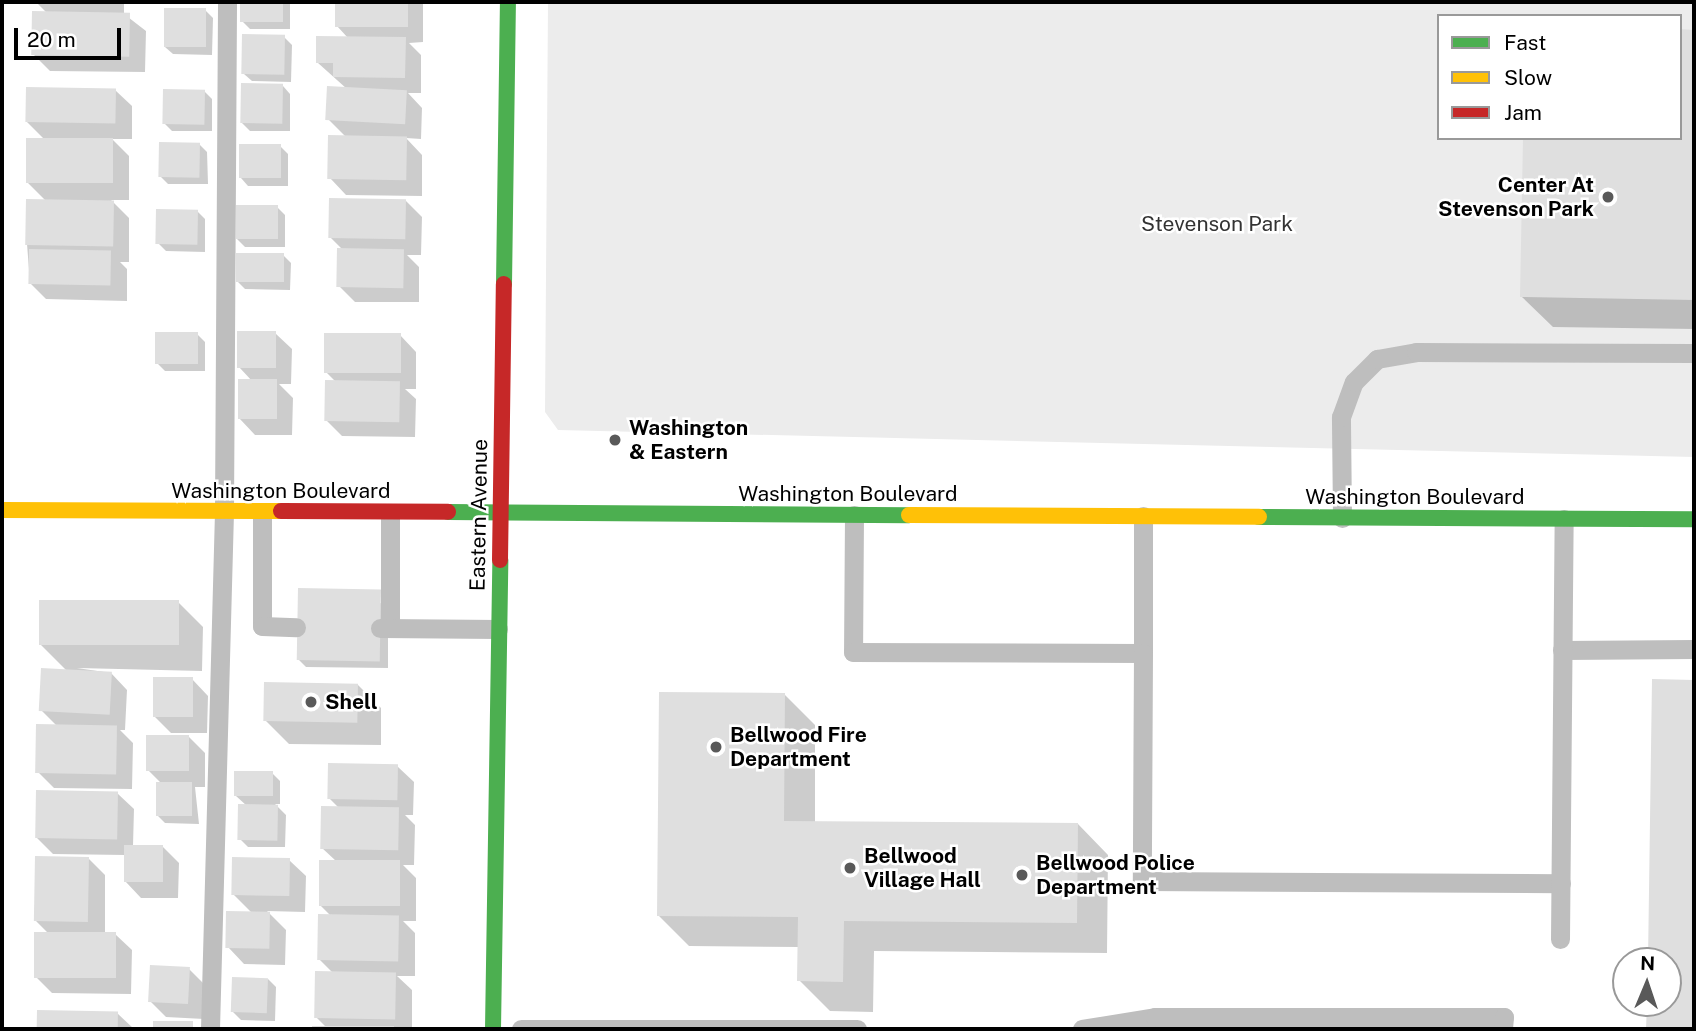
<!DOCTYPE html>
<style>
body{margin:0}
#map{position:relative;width:1696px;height:1031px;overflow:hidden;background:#fff;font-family:"Public Sans",sans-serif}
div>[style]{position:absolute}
.green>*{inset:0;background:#ececec}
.shadow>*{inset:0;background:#0003;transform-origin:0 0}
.building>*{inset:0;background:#dfdfdf;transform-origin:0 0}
.lane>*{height:19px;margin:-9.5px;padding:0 9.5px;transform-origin:9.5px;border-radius:9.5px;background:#bebebe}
.fast>*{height:16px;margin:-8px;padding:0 8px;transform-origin:8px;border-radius:8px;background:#4caf50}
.slow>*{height:16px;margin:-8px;padding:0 8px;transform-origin:8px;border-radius:8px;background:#ffc107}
.jam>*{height:16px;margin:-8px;padding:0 8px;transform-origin:8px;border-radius:8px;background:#c62828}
.dots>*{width:19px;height:19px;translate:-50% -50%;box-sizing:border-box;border:4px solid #fff;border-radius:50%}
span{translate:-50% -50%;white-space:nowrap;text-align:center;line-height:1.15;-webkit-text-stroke:5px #fff;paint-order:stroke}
.poi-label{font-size:21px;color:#000;font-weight:700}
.right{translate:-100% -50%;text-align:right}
.left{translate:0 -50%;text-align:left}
.park-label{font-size:21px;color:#333}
.street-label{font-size:21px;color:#000}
.frame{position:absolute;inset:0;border:4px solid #000;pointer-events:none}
.legend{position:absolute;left:1437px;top:14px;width:245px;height:126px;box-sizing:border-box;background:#fff;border:2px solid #999;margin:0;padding:9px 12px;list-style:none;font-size:21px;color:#000}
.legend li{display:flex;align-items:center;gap:14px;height:35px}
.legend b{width:35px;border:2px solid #999}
.north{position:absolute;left:1612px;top:947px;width:70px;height:70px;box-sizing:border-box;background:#fff;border:2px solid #999;border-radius:50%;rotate:2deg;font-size:19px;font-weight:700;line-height:28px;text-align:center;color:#000}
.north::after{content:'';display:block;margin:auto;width:24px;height:32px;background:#595959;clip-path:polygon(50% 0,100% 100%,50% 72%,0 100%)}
.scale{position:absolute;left:14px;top:28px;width:107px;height:32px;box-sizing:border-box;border:4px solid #000;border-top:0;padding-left:9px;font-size:21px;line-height:24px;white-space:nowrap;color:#000;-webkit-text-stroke:5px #fff;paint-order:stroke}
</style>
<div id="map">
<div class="green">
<i style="clip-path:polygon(evenodd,548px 2px,1694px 2px,1694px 457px,558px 430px,545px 412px,548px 2px,1439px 16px,1680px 16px,1680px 138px,1439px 138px,1439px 16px)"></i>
</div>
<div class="shadow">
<i style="clip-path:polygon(36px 2px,124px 2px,124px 14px,146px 31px,145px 72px,50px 71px,33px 54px,47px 13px)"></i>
<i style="clip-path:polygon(242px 2px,290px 2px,290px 29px,250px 29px,242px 21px)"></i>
<i style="clip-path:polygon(337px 2px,423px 2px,423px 42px,409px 43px,421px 55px,421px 93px,408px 93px,422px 108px,421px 139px,406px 138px,422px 155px,422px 196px,346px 195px,330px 178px,346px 137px,328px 119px,347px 89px,318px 63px,348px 38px,337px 26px)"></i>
<i style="clip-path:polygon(205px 10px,213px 18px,212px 55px,173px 54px,165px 47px)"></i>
<i style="clip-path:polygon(1680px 31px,1694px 31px,1694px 329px,1553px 327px,1522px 297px,1680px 138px)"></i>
<i style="clip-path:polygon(284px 37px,292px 45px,291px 82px,252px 81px,244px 74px)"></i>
<i style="clip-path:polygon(283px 86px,290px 94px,290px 131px,250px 131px,242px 123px)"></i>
<i style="clip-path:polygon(115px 90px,132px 106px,132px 139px,112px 139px,129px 156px,129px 200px,111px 200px,129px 218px,129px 262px,120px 262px,127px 269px,127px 301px,46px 299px,30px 283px,27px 244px,46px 201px,28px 183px,45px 140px,27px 122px)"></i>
<i style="clip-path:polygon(204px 91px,212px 99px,212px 131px,172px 131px,164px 123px)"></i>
<i style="clip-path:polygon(199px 144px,207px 152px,208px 184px,168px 184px,160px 176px)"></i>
<i style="clip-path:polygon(280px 146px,288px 154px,288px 186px,248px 186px,241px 178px)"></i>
<i style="clip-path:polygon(406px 201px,422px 217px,421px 255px,407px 255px,419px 267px,419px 302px,355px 302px,339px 286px,343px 250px,330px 237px)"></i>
<i style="clip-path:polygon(277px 207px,285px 215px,285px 247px,245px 247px,237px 239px)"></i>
<i style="clip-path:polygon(197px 211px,205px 219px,205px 252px,166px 251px,158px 243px)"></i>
<i style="clip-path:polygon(283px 255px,291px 263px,290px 290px,245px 289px,237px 281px)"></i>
<i style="clip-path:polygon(275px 333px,292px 349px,291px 384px,279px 384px,293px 398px,292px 435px,255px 435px,239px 418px,252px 381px,239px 367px)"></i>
<i style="clip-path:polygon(197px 334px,205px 342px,205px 371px,165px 371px,157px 363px)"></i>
<i style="clip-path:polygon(400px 335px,416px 352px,416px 389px,405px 389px,416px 399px,415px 437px,342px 436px,326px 420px,336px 382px,326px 372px)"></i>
<i style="clip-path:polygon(388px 598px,388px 668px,306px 667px,298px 659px)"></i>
<i style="clip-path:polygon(179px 603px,203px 627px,202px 671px,77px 668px,111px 673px,127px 690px,125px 730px,120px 730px,133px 743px,132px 789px,54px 788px,38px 772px,57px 726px,41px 710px,67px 671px,40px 644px)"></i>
<i style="clip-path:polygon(192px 679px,208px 696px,207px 733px,171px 733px,154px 716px)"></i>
<i style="clip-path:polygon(1653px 681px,1694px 681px,1694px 1029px,1648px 1029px,1649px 1003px,1668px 1003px,1668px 961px,1649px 961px)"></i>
<i style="clip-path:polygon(357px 684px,381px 708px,381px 745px,289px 744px,265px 720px)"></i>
<i style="clip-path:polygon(785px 695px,815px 725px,815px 823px,1078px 824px,1108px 855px,1107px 953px,874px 951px,873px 1012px,830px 1011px,799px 980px,799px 947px,689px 946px,658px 915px)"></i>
<i style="clip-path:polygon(189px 737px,205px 753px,205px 787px,195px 787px,199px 824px,165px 823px,157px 815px,161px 783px,148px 770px)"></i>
<i style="clip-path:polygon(397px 766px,414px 782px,413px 815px,405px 815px,415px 825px,414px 865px,403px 865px,416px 878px,416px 921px,403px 921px,415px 933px,415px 976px,397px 976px,412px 990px,412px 1029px,314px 1029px,327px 1028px,316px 1017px,333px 973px,319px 959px,331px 916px,320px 905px,336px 861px,322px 848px,339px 808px,329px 798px)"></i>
<i style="clip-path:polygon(272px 773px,280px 781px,280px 804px,275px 804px,286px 815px,285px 847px,248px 847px,240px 839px,247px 806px,236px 796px)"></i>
<i style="clip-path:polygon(117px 793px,134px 809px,133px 846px,163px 847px,179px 863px,178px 898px,141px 898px,125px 881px,125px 855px,53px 854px,37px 838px)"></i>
<i style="clip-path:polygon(89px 859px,105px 875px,105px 934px,115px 934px,132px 950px,131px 994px,52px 993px,36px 977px,49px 934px,36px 921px)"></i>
<i style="clip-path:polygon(289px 860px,306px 876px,305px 912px,267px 911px,286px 930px,285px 965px,244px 964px,228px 947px,252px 913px,233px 894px)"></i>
<i style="clip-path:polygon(189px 969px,205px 985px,204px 1019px,166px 1017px,150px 1001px)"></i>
<i style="clip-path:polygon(268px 979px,276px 987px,275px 1021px,241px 1020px,233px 1012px)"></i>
<i style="clip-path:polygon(38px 1012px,117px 1013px,134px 1029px,38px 1029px)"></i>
<i style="left:155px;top:1023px;width:38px;height:6px"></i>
</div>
<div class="building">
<i style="left:240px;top:2px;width:43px;height:20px"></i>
<i style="left:335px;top:2px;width:73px;height:25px"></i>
<i style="left:164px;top:8px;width:42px;height:39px"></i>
<i style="left:32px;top:11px;width:98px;height:44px;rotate:1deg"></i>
<i style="clip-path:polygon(1680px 29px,1694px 30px,1694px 300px,1520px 297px,1523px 138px,1680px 138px)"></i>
<i style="left:242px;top:34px;width:43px;height:40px;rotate:1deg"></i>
<i style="clip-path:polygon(316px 36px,406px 37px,405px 78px,333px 77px,333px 63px,316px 63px)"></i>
<i style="left:241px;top:83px;width:42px;height:40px;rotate:1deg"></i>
<i style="left:327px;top:86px;width:80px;height:34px;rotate:3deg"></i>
<i style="left:26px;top:87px;width:90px;height:35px;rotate:1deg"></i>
<i style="left:163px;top:89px;width:42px;height:35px;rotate:1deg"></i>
<i style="left:328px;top:135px;width:79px;height:44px;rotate:1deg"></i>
<i style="left:26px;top:138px;width:87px;height:45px"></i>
<i style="left:159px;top:142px;width:41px;height:35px;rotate:1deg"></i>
<i style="left:239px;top:144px;width:42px;height:34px"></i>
<i style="left:329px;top:198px;width:77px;height:40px;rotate:1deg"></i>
<i style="left:26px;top:199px;width:88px;height:46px;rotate:1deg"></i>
<i style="left:236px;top:205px;width:42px;height:34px"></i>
<i style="left:156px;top:209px;width:42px;height:35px;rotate:1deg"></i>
<i style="left:337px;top:248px;width:67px;height:39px;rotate:1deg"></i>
<i style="left:29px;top:249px;width:82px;height:35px;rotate:1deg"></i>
<i style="left:236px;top:253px;width:48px;height:29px"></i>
<i style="left:237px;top:331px;width:39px;height:37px"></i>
<i style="left:155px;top:332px;width:43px;height:32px"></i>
<i style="left:324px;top:333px;width:77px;height:40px"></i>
<i style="left:238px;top:379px;width:39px;height:40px"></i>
<i style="left:325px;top:380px;width:75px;height:41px;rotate:1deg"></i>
<i style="left:298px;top:588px;width:83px;height:72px;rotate:1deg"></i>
<i style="left:39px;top:600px;width:140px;height:45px"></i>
<i style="left:41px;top:668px;width:71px;height:43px;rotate:3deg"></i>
<i style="left:153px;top:677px;width:40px;height:40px"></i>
<i style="clip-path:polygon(1652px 679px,1694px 680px,1694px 1029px,1646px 1029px,1647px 1003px,1668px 1003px,1668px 961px,1648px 961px)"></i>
<i style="left:264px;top:682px;width:94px;height:39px;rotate:1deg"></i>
<i style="clip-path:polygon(659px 692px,785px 693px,784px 821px,1078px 823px,1077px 923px,844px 921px,843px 982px,797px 981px,798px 917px,657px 916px)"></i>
<i style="left:36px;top:724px;width:81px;height:49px;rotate:1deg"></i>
<i style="left:146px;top:735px;width:43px;height:36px"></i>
<i style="left:328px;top:763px;width:70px;height:36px;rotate:1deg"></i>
<i style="left:234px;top:771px;width:39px;height:25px"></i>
<i style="left:156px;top:782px;width:36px;height:34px"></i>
<i style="left:36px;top:790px;width:82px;height:48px;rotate:1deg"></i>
<i style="left:238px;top:804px;width:40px;height:36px;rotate:1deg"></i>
<i style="left:321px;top:806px;width:78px;height:43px;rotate:1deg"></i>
<i style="left:124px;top:845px;width:39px;height:37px"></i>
<i style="left:35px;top:856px;width:54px;height:65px;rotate:1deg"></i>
<i style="left:232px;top:857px;width:58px;height:38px;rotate:1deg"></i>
<i style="left:319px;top:860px;width:81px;height:46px"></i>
<i style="left:226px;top:911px;width:44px;height:37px;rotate:1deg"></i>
<i style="left:318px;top:914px;width:81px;height:46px;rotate:1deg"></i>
<i style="left:34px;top:932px;width:82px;height:46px"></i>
<i style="left:150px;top:965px;width:40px;height:37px;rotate:3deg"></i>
<i style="left:315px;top:971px;width:81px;height:47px;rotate:1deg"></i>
<i style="left:232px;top:977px;width:36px;height:35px;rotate:2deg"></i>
<i style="left:37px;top:1010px;width:81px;height:19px;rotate:1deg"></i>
<i style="left:153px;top:1021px;width:40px;height:8px"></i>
<i style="left:312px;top:1026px;width:82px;height:3px"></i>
</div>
<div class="lane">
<i style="left:262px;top:512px;width:114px;rotate:90deg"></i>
<i style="left:262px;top:626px;width:34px;rotate:2deg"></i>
<i style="left:390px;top:513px;width:115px;rotate:90deg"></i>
<i style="left:854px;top:515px;width:137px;rotate:90.4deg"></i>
<i style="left:853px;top:652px;width:290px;rotate:0.2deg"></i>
<i style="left:1143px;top:653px;width:137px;rotate:-90deg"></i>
<i style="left:1342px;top:518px;width:101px;rotate:-90.6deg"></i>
<i style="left:1341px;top:417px;width:37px;rotate:-70deg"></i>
<i style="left:1354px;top:382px;width:33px;rotate:-45deg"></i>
<i style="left:1377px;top:359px;width:40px;rotate:-10deg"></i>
<i style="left:1416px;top:352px;width:278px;rotate:0.2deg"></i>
<i style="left:380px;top:628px;width:118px;rotate:0.5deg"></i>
<i style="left:1562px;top:650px;width:132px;rotate:-0.4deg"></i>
<i style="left:1143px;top:653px;width:228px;rotate:90.3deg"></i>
<i style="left:1142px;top:881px;width:419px;rotate:0.3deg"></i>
<i style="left:1560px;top:939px;width:420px;rotate:-89.5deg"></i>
<i style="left:210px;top:1029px;width:518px;rotate:-88.45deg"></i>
<i style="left:224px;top:511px;width:509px;rotate:-89.66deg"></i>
<i style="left:521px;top:1029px;width:336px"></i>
<i style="left:1082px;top:1029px;width:74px;rotate:-9.3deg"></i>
<i style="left:1155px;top:1029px;width:12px;rotate:-90deg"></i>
<i style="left:1155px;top:1017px;width:349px"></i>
<i style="left:1504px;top:1017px;width:12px;rotate:95deg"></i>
</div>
<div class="fast">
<i style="left:504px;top:284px;width:282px;rotate:-89.2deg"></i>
<i style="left:448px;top:512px;width:461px;rotate:0.4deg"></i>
<i style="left:1259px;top:517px;width:435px;rotate:0.3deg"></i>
<i style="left:493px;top:1029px;width:469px;rotate:-89.1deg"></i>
</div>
<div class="slow">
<i style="left:2px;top:510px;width:279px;rotate:0.2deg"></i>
<i style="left:909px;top:515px;width:350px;rotate:0.3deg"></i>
</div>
<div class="jam">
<i style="left:281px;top:511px;width:167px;rotate:0.3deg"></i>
<i style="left:500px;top:560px;width:276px;rotate:-89.2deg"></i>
</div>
<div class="dots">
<i style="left:1608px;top:197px;background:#595959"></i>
<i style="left:615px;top:440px;background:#595959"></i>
<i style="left:311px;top:702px;background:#595959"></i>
<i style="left:716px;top:747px;background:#595959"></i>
<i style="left:850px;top:868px;background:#595959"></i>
<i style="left:1022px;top:875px;background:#595959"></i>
</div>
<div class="poi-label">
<span class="right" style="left:1594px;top:197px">Center At<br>Stevenson Park</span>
<span class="left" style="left:629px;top:440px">Washington<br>&amp; Eastern</span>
<span class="left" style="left:325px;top:702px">Shell</span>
<span class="left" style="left:730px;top:747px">Bellwood Fire<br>Department</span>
<span class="left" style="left:864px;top:868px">Bellwood<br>Village Hall</span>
<span class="left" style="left:1036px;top:875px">Bellwood Police<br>Department</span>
</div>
<div class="park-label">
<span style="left:1217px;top:224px">Stevenson Park</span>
</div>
<div class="street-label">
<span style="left:281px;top:491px">Washington Boulevard</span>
<span style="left:848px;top:494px">Washington Boulevard</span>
<span style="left:1415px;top:497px">Washington Boulevard</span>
<span style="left:479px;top:515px;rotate:-89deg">Eastern Avenue</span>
</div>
<div class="frame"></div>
<ul class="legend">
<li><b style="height:9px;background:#4caf50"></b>Fast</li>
<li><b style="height:9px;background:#ffc107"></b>Slow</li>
<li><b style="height:9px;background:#c62828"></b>Jam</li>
</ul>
<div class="north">N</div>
<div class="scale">20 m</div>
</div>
